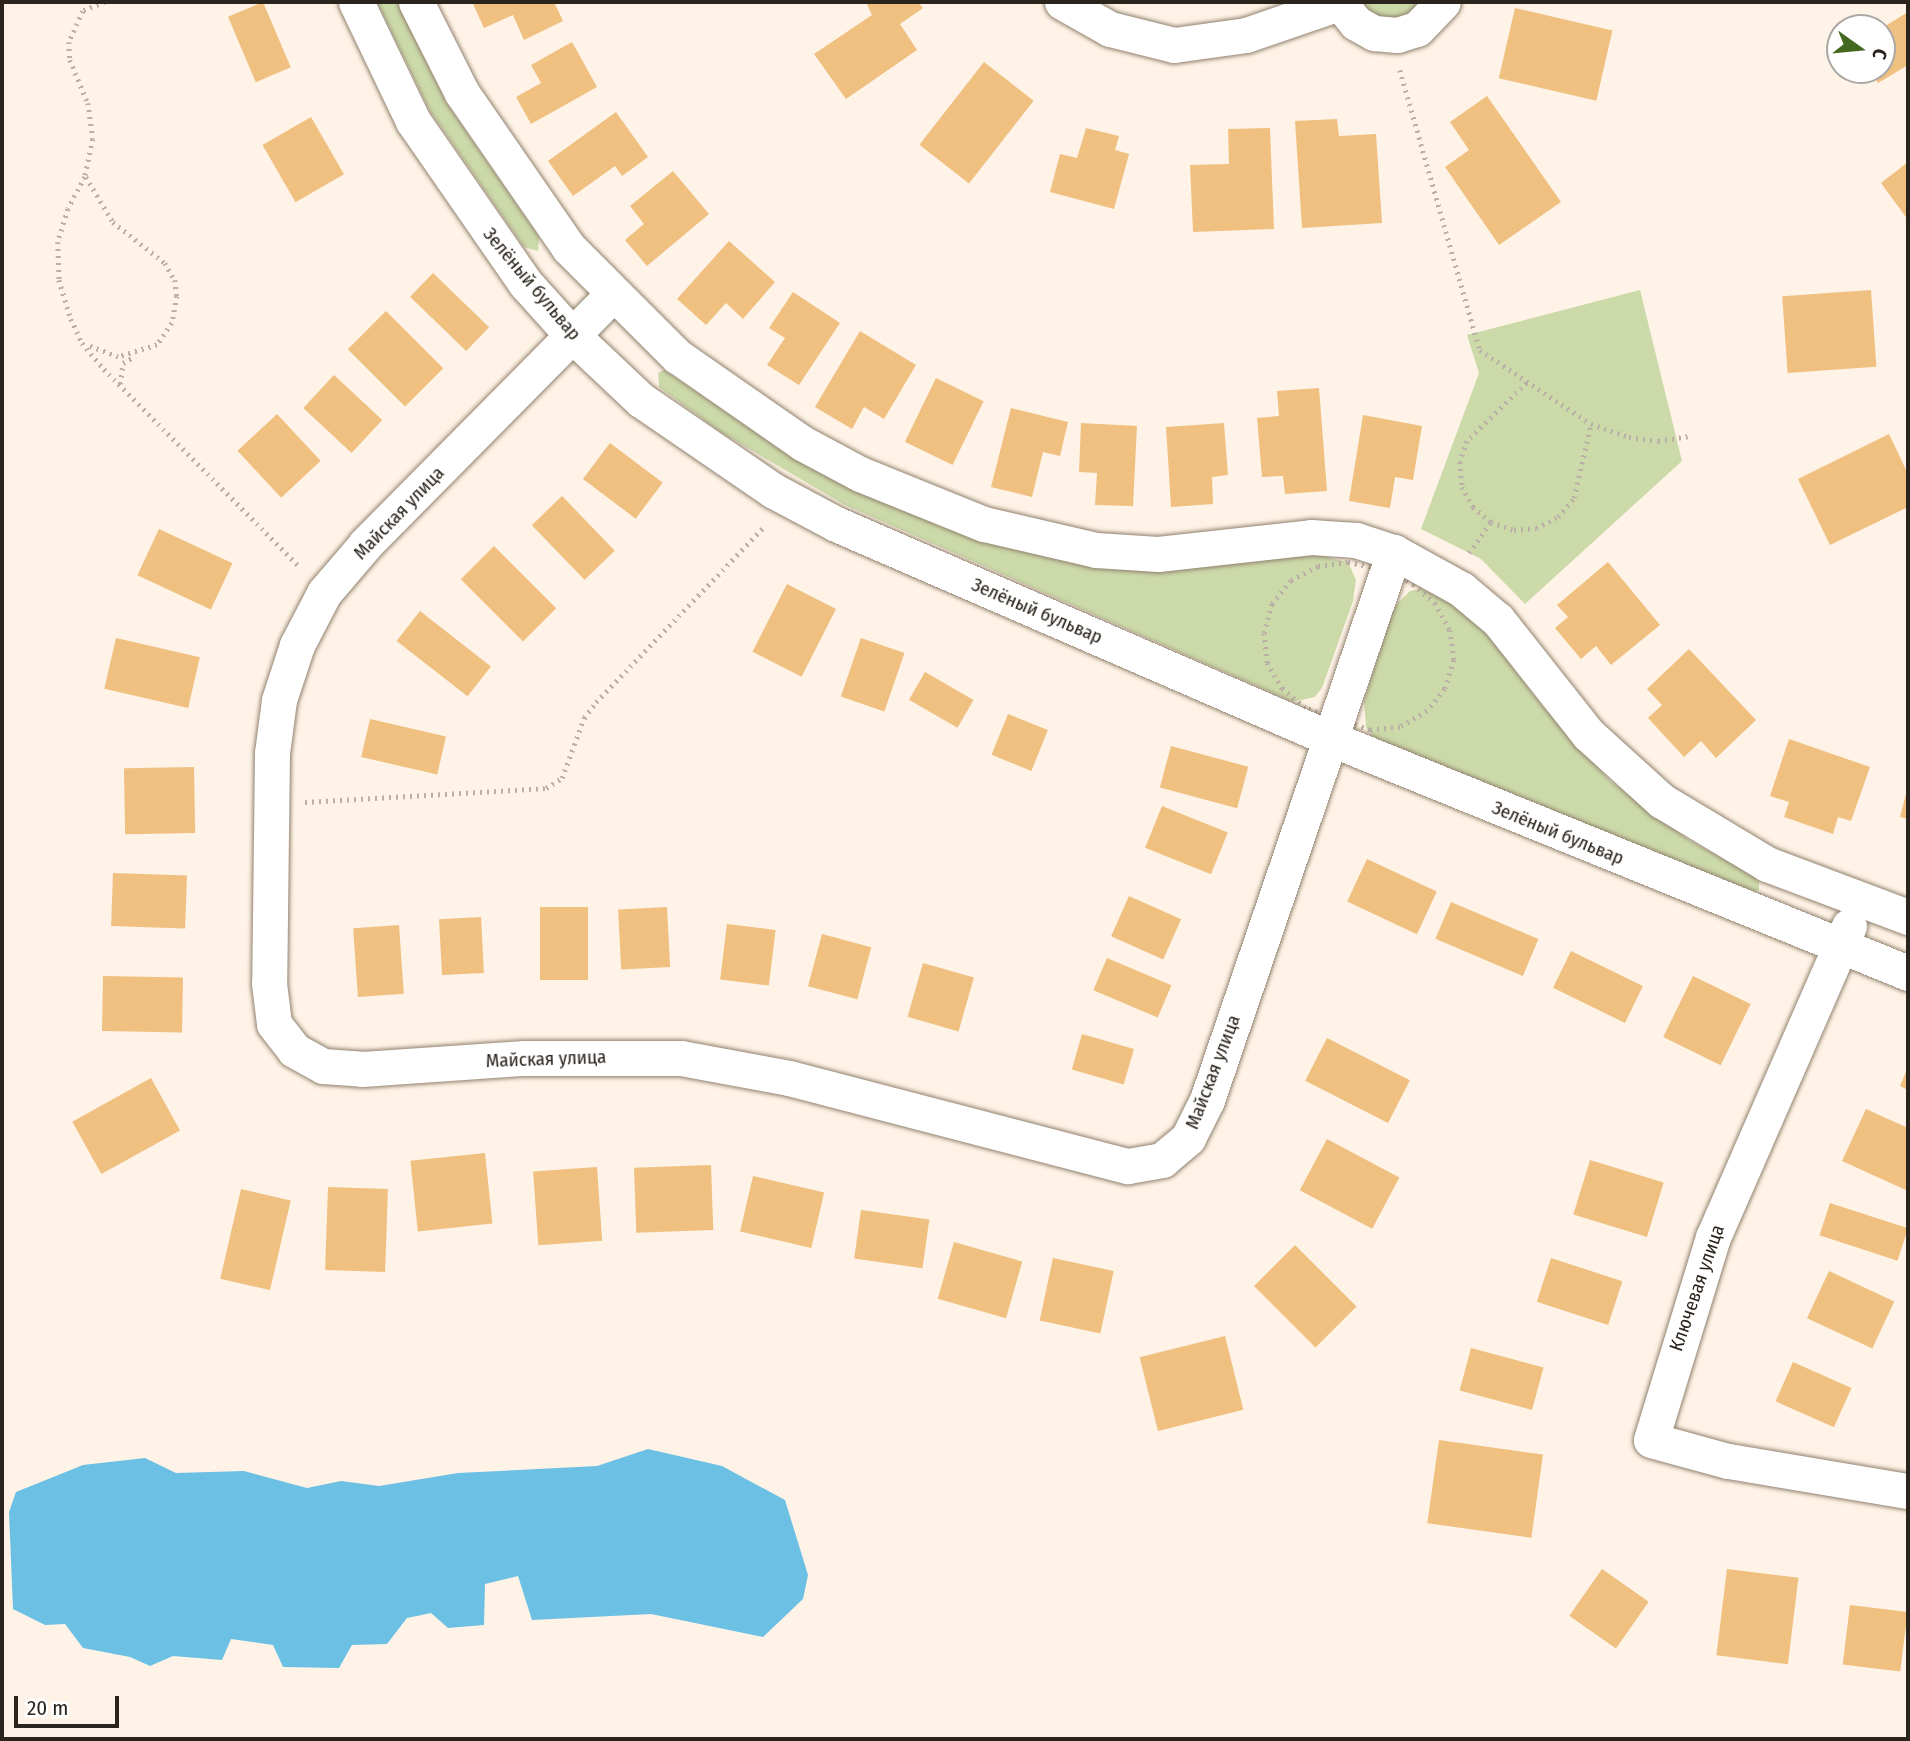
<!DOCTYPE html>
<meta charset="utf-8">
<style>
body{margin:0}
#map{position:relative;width:1910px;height:1741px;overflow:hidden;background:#fef3e6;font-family:"Fira Sans Condensed",sans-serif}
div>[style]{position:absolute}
.green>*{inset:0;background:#ccd9a9}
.water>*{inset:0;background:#6bc0e4}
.building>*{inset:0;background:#f0c081;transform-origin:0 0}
.path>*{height:4.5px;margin-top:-2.25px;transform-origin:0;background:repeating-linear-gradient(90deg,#bab0a5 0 2px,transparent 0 7px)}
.roads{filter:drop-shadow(0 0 2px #91816e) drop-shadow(0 0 2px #91816e)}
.minor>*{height:35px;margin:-17.5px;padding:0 17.5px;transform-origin:17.5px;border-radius:17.5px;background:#fff}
span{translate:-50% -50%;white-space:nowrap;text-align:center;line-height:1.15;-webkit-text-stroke:5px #fff;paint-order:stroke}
.street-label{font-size:19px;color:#2a241c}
.frame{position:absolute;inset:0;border:4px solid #2a241c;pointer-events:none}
.north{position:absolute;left:1826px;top:14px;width:70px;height:70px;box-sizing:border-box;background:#fff;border:2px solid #aaa7a4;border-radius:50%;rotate:105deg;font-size:19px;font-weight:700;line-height:28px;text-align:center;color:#2a241c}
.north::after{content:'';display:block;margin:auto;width:24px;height:32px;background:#456820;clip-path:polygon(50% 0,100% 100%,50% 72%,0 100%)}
.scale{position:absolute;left:14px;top:1696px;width:105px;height:32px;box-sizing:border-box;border:4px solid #2a241c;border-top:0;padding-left:9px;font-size:21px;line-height:24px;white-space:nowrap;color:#2a241c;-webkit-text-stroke:5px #fff;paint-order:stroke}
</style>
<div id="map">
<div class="green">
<i style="clip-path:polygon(377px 2px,397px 2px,446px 102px,539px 237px,538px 251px,524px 247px,430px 111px)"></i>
<i style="clip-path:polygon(1360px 2px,1426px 2px,1399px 19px,1375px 16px)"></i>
<i style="clip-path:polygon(1640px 290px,1682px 461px,1525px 604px,1481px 559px,1421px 529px,1479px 373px,1467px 335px)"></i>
<i style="clip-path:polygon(664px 370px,794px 457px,853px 489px,978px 540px,1094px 567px,1311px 554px,1348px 562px,1356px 580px,1353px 601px,1322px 688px,1315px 697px,1293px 702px,845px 505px,722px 433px,659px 387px,658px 373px)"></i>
<i style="clip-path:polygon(1421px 589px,1454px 601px,1486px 632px,1543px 707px,1610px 781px,1690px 841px,1753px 875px,1759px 880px,1759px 890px,1753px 892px,1373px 737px,1366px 728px,1364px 701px,1394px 607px,1410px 591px)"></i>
</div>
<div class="water">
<i style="clip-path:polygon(648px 1449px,722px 1466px,785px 1500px,808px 1575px,803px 1599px,763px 1637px,651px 1614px,532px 1620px,518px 1576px,485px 1584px,484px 1625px,448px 1628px,431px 1613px,407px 1618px,387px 1644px,352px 1645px,339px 1668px,283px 1667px,273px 1645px,231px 1639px,222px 1660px,173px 1656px,150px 1666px,130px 1657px,83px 1648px,65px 1624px,45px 1625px,13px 1609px,9px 1512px,16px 1492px,83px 1465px,145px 1458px,176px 1473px,244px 1471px,307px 1488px,341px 1481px,379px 1486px,458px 1473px,597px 1466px)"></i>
</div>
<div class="building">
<i style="left:263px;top:2px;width:71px;height:38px;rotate:67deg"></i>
<i style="clip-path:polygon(476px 2px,554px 2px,563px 21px,524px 40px,513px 15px,484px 28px,473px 4px)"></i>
<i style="clip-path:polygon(866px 2px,918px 2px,923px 8px,900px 24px,917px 50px,846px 99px,814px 54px,872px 15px)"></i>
<i style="left:1515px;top:8px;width:100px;height:72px;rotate:13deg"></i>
<i style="clip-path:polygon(1908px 12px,1908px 65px,1878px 83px,1870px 70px,1882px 70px,1882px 28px)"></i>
<i style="clip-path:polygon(572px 42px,597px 87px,531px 124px,516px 97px,541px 83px,531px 65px)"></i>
<i style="left:984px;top:62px;width:63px;height:105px;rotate:38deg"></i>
<i style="clip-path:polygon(1487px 96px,1561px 202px,1499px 245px,1445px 167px,1469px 150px,1450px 122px)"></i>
<i style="clip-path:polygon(616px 112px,648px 157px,622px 176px,615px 166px,573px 196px,548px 161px)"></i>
<i style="left:311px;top:117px;width:66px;height:56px;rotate:60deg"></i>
<i style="clip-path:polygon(1337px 119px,1339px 136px,1376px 134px,1382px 223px,1302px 228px,1295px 121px)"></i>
<i style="clip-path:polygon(1086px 128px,1119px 136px,1115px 150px,1129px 154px,1114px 209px,1050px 192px,1060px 154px,1077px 158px)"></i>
<i style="clip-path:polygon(1270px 128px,1274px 229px,1193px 232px,1190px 165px,1229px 164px,1228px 129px)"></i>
<i style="clip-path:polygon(1908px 162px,1908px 220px,1881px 183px)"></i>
<i style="clip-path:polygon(673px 171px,709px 214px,647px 266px,625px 240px,644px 224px,630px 206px)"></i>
<i style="clip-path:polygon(729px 241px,775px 282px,743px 319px,726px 303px,706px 325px,677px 299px)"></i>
<i style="left:433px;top:273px;width:78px;height:33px;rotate:44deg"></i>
<i style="left:1871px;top:290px;width:77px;height:89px;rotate:86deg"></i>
<i style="clip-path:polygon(793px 292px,840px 323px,799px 385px,767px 365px,785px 338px,769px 328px)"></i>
<i style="left:386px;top:311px;width:81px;height:54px;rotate:45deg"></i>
<i style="clip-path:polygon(860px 331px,916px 365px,884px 419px,864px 407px,852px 429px,815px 407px)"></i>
<i style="left:334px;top:375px;width:66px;height:45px;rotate:43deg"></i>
<i style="left:936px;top:378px;width:53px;height:71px;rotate:26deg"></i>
<i style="clip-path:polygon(1319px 388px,1327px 491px,1285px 494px,1283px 476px,1262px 477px,1257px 418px,1279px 416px,1277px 391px)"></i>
<i style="clip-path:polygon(1011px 408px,1068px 422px,1060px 456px,1043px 452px,1032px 497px,991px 487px)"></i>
<i style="left:277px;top:414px;width:64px;height:54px;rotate:47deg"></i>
<i style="clip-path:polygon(1363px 415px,1422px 426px,1413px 480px,1395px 477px,1390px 508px,1349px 501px)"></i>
<i style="clip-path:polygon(1081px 423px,1137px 426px,1133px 506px,1095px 505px,1097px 473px,1079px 472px)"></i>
<i style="clip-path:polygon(1224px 423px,1228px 475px,1212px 477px,1213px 504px,1171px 507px,1166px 427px)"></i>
<i style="clip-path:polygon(1889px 434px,1908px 474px,1908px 507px,1830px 545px,1798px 479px)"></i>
<i style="left:610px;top:443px;width:66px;height:45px;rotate:37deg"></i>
<i style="left:562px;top:496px;width:76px;height:42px;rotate:46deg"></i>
<i style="left:159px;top:529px;width:81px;height:51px;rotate:25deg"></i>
<i style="left:494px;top:546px;width:88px;height:47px;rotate:45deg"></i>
<i style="clip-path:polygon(1608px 562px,1660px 625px,1611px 665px,1596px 646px,1581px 659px,1555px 628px,1568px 617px,1557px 605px)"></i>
<i style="left:787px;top:584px;width:55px;height:76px;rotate:27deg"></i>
<i style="left:420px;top:611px;width:90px;height:38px;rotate:38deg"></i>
<i style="left:116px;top:638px;width:86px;height:52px;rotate:13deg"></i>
<i style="left:861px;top:638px;width:46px;height:62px;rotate:19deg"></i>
<i style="clip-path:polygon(1689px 649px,1756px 720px,1716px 758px,1701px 741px,1684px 757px,1648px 718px,1662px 705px,1647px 689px)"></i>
<i style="left:925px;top:672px;width:56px;height:32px;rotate:30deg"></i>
<i style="left:1008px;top:714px;width:43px;height:44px;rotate:22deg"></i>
<i style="left:370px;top:719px;width:78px;height:39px;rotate:13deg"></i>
<i style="clip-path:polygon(1789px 739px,1870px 767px,1851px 821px,1838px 817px,1833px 834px,1784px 817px,1789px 802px,1770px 796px)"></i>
<i style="left:1171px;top:746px;width:80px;height:43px;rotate:15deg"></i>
<i style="left:194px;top:767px;width:66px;height:70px;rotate:89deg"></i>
<i style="clip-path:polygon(1908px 786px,1908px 819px,1900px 817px)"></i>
<i style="left:1162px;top:806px;width:71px;height:45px;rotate:22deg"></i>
<i style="left:1367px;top:859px;width:77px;height:47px;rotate:25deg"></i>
<i style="left:113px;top:873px;width:74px;height:53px;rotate:2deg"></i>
<i style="left:1129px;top:896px;width:57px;height:44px;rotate:24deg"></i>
<i style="left:1451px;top:902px;width:95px;height:40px;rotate:23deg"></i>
<i style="left:540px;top:907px;width:48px;height:73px"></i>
<i style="left:667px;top:907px;width:60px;height:49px;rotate:87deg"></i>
<i style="left:481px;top:917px;width:56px;height:42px;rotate:87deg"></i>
<i style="left:727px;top:924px;width:49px;height:56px;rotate:7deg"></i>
<i style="left:399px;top:925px;width:69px;height:46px;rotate:86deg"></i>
<i style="left:822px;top:934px;width:51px;height:54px;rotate:15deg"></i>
<i style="left:1571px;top:951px;width:80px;height:41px;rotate:26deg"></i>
<i style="left:1107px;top:958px;width:70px;height:35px;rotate:23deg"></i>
<i style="left:923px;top:963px;width:53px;height:56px;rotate:16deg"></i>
<i style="left:103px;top:976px;width:80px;height:55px;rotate:1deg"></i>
<i style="left:1693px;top:976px;width:64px;height:68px;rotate:26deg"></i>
<i style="left:1082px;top:1034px;width:54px;height:37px;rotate:16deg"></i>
<i style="left:1327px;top:1038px;width:93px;height:48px;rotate:27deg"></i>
<i style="clip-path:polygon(1908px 1067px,1908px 1090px,1900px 1086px)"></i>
<i style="left:151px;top:1078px;width:60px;height:90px;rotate:61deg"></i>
<i style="clip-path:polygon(1866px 1109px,1908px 1128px,1908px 1191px,1842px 1161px)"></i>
<i style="left:1327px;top:1139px;width:82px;height:58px;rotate:28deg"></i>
<i style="left:485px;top:1153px;width:71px;height:75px;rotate:84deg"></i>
<i style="left:1590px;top:1160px;width:77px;height:57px;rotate:17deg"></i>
<i style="left:711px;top:1165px;width:65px;height:77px;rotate:88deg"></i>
<i style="left:597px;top:1167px;width:74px;height:64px;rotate:86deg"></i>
<i style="left:753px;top:1176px;width:73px;height:57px;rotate:13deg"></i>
<i style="left:328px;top:1187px;width:60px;height:83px;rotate:2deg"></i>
<i style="left:241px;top:1189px;width:51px;height:92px;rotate:13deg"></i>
<i style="left:1830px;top:1203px;width:82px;height:34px;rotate:18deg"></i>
<i style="left:861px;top:1210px;width:69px;height:49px;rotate:8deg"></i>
<i style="left:954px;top:1242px;width:71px;height:59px;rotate:16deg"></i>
<i style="left:1295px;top:1245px;width:87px;height:58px;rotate:45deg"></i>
<i style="left:1053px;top:1258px;width:62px;height:64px;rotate:12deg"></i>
<i style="left:1551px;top:1258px;width:75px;height:46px;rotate:18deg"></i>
<i style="left:1829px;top:1271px;width:72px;height:52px;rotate:25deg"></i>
<i style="left:1225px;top:1336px;width:76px;height:88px;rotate:76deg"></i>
<i style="left:1471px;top:1348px;width:75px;height:44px;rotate:15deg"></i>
<i style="left:1793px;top:1362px;width:64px;height:43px;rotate:24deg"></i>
<i style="left:1439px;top:1440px;width:105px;height:84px;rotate:8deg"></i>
<i style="left:1602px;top:1569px;width:57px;height:57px;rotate:35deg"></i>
<i style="left:1727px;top:1569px;width:72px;height:87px;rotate:7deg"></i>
<i style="left:1850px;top:1605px;width:58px;height:60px;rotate:7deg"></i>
</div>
<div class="path">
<i style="left:105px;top:2px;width:24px;rotate:158deg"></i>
<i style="left:83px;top:11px;width:34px;rotate:114deg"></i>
<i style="left:69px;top:42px;width:18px;rotate:87deg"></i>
<i style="left:70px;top:60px;width:47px;rotate:67.3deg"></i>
<i style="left:88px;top:103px;width:36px;rotate:82deg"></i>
<i style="left:93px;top:139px;width:39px;rotate:102deg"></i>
<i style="left:85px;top:177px;width:36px;rotate:118deg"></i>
<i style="left:68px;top:209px;width:34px;rotate:107deg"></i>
<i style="left:58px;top:242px;width:38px;rotate:88deg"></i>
<i style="left:59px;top:280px;width:41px;rotate:72.9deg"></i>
<i style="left:71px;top:319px;width:26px;rotate:65deg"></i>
<i style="left:82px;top:343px;width:34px;rotate:50deg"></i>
<i style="left:104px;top:369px;width:280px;rotate:45.3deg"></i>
<i style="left:1400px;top:70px;width:291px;rotate:74.1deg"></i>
<i style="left:1480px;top:350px;width:133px;rotate:33.7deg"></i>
<i style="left:1591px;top:424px;width:40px;rotate:18.9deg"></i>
<i style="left:1629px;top:437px;width:29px;rotate:8deg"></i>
<i style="left:1658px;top:441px;width:30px;rotate:-9deg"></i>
<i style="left:86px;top:177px;width:52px;rotate:59deg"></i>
<i style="left:113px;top:222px;width:66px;rotate:38.3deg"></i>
<i style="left:165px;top:263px;width:20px;rotate:60deg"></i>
<i style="left:175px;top:280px;width:16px;rotate:83deg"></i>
<i style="left:177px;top:296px;width:27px;rotate:100deg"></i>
<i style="left:172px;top:323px;width:27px;rotate:124deg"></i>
<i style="left:157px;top:345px;width:41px;rotate:162.9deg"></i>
<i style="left:118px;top:357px;width:34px;rotate:-159deg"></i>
<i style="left:1527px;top:383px;width:83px;rotate:136deg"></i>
<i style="left:1467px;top:441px;width:22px;rotate:108deg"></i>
<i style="left:1460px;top:462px;width:25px;rotate:85deg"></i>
<i style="left:1462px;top:487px;width:23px;rotate:61deg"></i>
<i style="left:1473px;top:507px;width:23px;rotate:40deg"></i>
<i style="left:1491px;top:522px;width:24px;rotate:19deg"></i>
<i style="left:1514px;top:530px;width:22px;rotate:-5deg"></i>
<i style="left:1536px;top:528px;width:25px;rotate:-27deg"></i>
<i style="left:1558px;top:517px;width:25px;rotate:-50deg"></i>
<i style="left:1574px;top:498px;width:76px;rotate:-77.1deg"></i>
<i style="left:120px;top:384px;width:21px;rotate:-82deg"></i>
<i style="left:123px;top:363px;width:14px;rotate:-30deg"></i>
<i style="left:1469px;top:553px;width:38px;rotate:-55deg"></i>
<i style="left:1348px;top:562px;width:41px;rotate:11.3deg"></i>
<i style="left:1388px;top:570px;width:29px;rotate:29deg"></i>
<i style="left:1413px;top:584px;width:29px;rotate:41deg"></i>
<i style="left:1435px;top:603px;width:31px;rotate:61deg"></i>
<i style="left:1450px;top:630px;width:30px;rotate:82deg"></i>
<i style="left:1454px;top:660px;width:30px;rotate:107deg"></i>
<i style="left:1445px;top:689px;width:28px;rotate:129deg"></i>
<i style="left:1427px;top:711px;width:31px;rotate:149deg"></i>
<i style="left:1400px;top:727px;width:30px;rotate:174deg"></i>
<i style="left:1370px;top:730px;width:69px;rotate:-161.3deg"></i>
<i style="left:1305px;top:708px;width:30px;rotate:-140deg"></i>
<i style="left:1282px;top:689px;width:30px;rotate:-120deg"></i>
<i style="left:1267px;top:663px;width:30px;rotate:-96deg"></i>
<i style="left:1264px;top:633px;width:30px;rotate:-75deg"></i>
<i style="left:1272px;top:604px;width:31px;rotate:-52deg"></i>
<i style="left:1291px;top:580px;width:30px;rotate:-27deg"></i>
<i style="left:1318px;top:566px;width:30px;rotate:-8deg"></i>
<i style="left:305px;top:802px;width:241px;rotate:-3.3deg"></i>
<i style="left:546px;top:788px;width:19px;rotate:-32deg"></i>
<i style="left:562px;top:778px;width:64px;rotate:-69.9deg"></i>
<i style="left:584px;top:718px;width:20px;rotate:-53deg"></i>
<i style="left:596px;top:702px;width:245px;rotate:-46.2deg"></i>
</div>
<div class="roads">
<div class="minor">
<i style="left:356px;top:2px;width:132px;rotate:64.4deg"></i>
<i style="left:413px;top:121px;width:198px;rotate:55.3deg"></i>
<i style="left:526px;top:284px;width:69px;rotate:48deg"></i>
<i style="left:572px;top:335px;width:95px;rotate:43.3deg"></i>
<i style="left:641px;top:400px;width:161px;rotate:34.4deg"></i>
<i style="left:774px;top:491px;width:70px;rotate:28deg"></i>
<i style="left:836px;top:524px;width:537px;rotate:23.46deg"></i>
<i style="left:1329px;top:738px;width:625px;rotate:22.09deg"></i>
<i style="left:416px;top:2px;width:102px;rotate:63.2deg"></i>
<i style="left:462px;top:93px;width:188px;rotate:55.4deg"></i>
<i style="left:569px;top:248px;width:153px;rotate:45deg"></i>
<i style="left:677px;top:356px;width:152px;rotate:34.8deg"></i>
<i style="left:802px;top:443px;width:66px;rotate:28.1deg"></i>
<i style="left:860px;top:474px;width:134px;rotate:22deg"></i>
<i style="left:984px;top:524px;width:115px;rotate:13.1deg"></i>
<i style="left:1096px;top:550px;width:62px;rotate:3.7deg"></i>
<i style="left:1158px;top:554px;width:154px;rotate:-6.3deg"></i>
<i style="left:1311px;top:537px;width:45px;rotate:3.8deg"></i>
<i style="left:1356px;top:540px;width:40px;rotate:18deg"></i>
<i style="left:1394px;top:552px;width:77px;rotate:28.9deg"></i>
<i style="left:1461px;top:589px;width:48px;rotate:40deg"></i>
<i style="left:1498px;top:620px;width:145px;rotate:51.7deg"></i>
<i style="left:1588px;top:734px;width:100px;rotate:42.2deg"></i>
<i style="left:1662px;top:801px;width:122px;rotate:31deg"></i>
<i style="left:1767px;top:864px;width:151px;rotate:20.6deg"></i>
<i style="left:1062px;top:2px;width:55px;rotate:29.4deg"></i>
<i style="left:1110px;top:29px;width:66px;rotate:14deg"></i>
<i style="left:1174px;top:45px;width:73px;rotate:-7.9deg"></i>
<i style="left:1246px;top:35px;width:98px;rotate:-19deg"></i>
<i style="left:1339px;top:2px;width:27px;rotate:51deg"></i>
<i style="left:1356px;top:23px;width:21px;rotate:29deg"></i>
<i style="left:1374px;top:33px;width:23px;rotate:5deg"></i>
<i style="left:1397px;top:35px;width:21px;rotate:-17deg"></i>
<i style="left:1417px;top:29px;width:37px;rotate:-46deg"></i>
<i style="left:612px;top:295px;width:351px;rotate:134.7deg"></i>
<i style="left:365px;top:545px;width:63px;rotate:130.5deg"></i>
<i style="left:324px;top:593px;width:59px;rotate:117.4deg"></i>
<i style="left:297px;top:645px;width:58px;rotate:108.1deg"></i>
<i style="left:279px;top:700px;width:53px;rotate:97.5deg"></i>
<i style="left:272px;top:753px;width:230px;rotate:90.7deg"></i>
<i style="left:269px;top:983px;width:41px;rotate:83deg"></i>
<i style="left:274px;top:1024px;width:33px;rotate:52deg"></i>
<i style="left:294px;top:1050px;width:33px;rotate:29deg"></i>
<i style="left:323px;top:1066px;width:39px;rotate:4deg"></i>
<i style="left:362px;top:1069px;width:163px;rotate:-3.9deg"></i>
<i style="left:525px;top:1058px;width:156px"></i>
<i style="left:681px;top:1058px;width:110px;rotate:10.5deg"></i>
<i style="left:789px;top:1078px;width:350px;rotate:14.6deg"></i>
<i style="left:1128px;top:1166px;width:35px;rotate:-10deg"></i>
<i style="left:1162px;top:1160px;width:34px;rotate:-40deg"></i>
<i style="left:1188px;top:1138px;width:42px;rotate:-63.4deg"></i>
<i style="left:1207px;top:1100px;width:579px;rotate:-71.16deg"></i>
<i style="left:1849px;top:926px;width:339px;rotate:113.6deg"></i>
<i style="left:1713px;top:1237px;width:212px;rotate:107deg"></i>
<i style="left:1651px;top:1440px;width:80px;rotate:15.3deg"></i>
<i style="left:1728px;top:1461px;width:182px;rotate:9.5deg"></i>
</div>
</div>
<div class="street-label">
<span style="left:532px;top:284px;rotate:50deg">Зелёный бульвар</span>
<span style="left:399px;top:513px;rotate:-46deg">Майская улица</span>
<span style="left:1037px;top:611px;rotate:23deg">Зелёный бульвар</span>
<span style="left:1558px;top:833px;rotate:22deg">Зелёный бульвар</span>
<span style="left:546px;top:1059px;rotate:-2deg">Майская улица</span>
<span style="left:1213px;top:1072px;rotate:-69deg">Майская улица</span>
<span style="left:1697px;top:1288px;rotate:-71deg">Ключевая улица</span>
</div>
<div class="frame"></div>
<div class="north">С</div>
<div class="scale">20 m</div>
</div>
